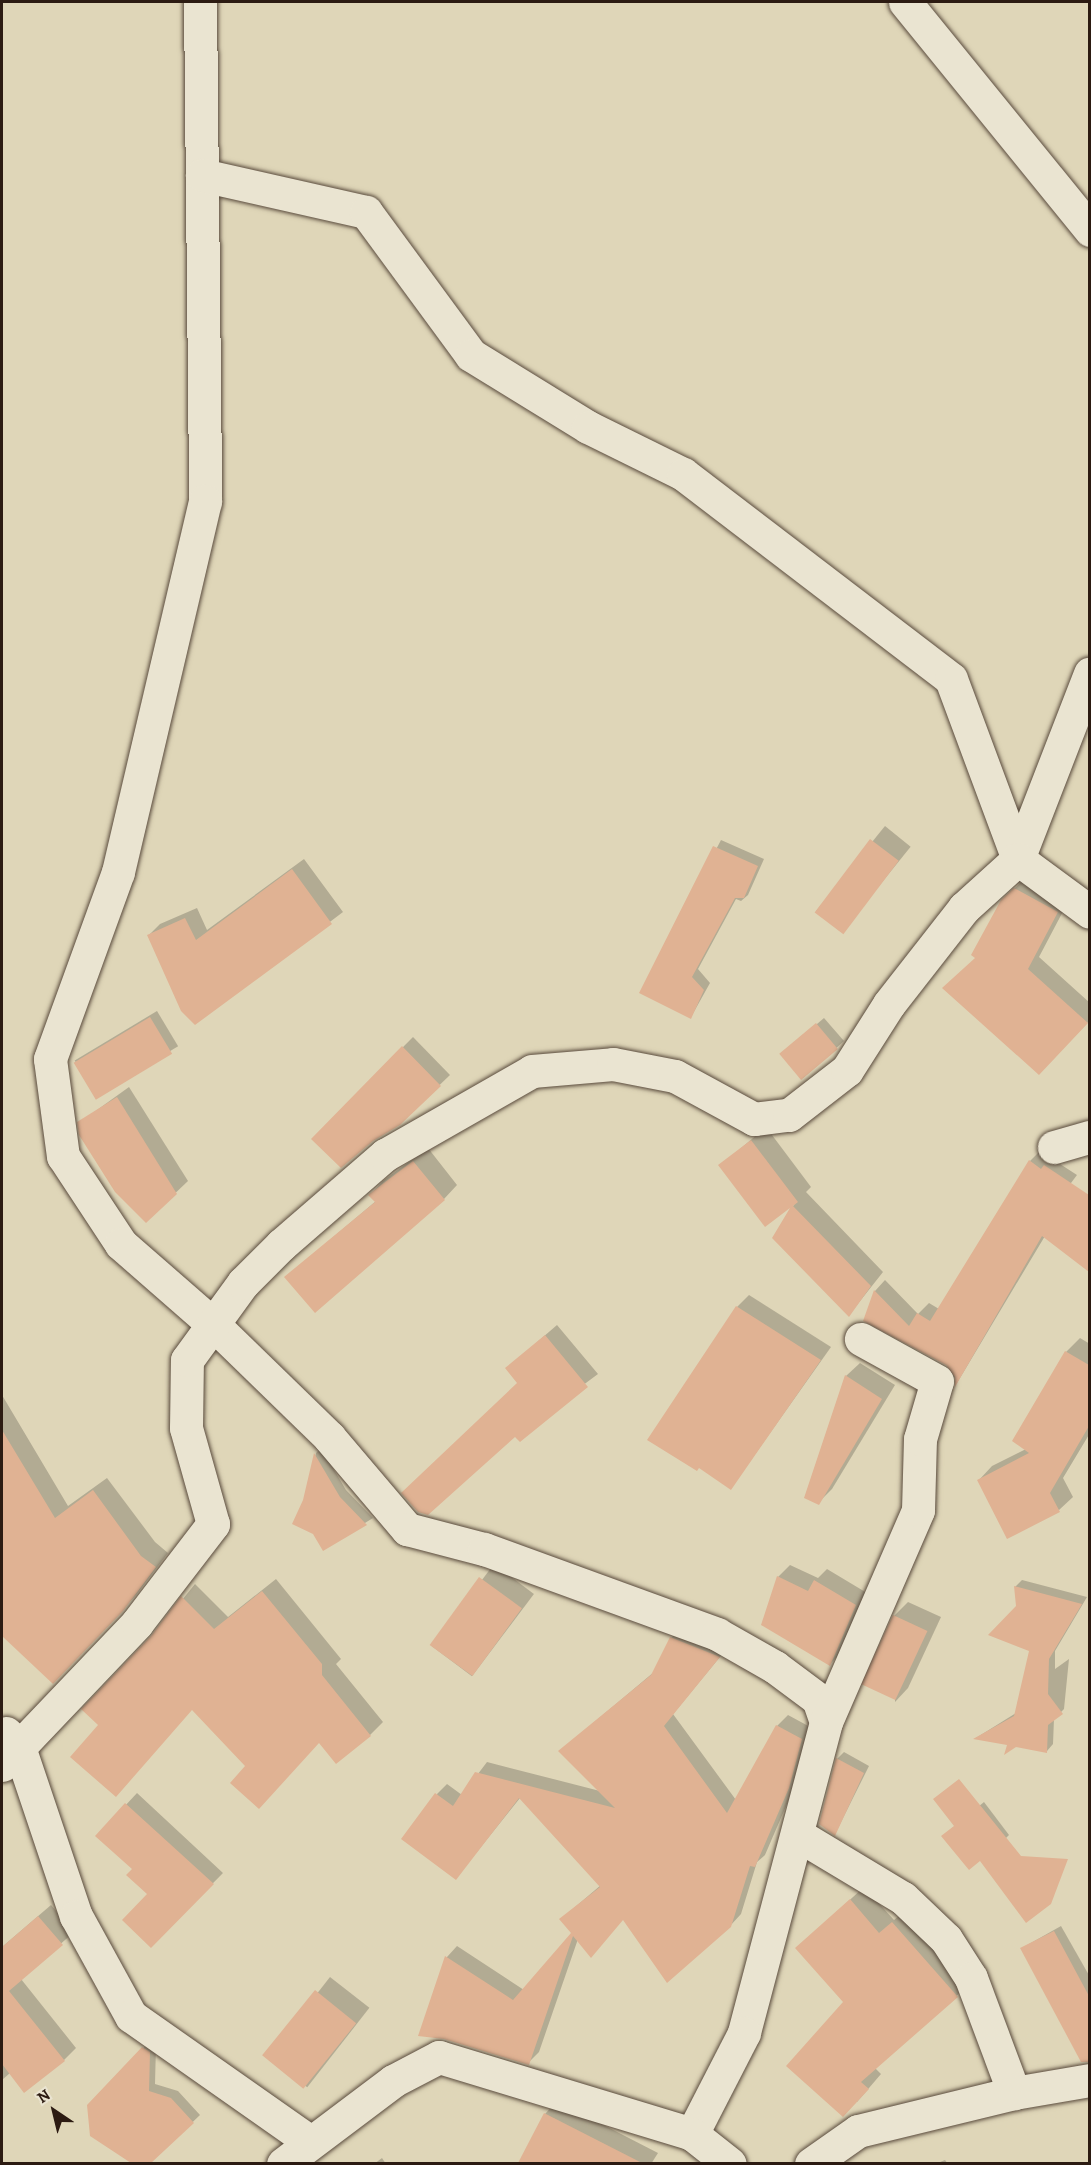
<!DOCTYPE html>
<style>
body{margin:0}
#map{position:relative;width:1091px;height:2165px;overflow:hidden;background:#dfd6b8;font-family:Alegreya,serif}
div>[style]{position:absolute}
.shadow>*{inset:0;background:#0003;transform-origin:0 0}
.building>*{inset:0;background:#e0b293;transform-origin:0 0}
.roads{filter:drop-shadow(0 0 2px #594a3c) drop-shadow(0 0 2px #594a3c)}
.minor>*{height:33px;margin:-16.5px;padding:0 16.5px;transform-origin:16.5px;border-radius:16.5px;background:#eae4d1}
span{translate:-50% -50%;white-space:nowrap;text-align:center;line-height:1.15;-webkit-text-stroke:5px #eae4d1;paint-order:stroke}
.frame{position:absolute;inset:0;border:3px solid #2c1b12;pointer-events:none}
.north{position:absolute;left:24px;top:2081px;width:60px;height:60px;-webkit-text-stroke:4px #eae4d1;paint-order:stroke;rotate:325deg;font-size:16px;font-weight:700;line-height:24px;text-align:center;color:#2c1b12}
.north::after{content:'';display:block;margin:auto;width:21px;height:27px;background:#2c1b12;clip-path:polygon(50% 0,100% 100%,50% 72%,0 100%)}
</style>
<div id="map">
<div class="shadow">
<i style="left:885px;top:826px;width:33px;height:110px;rotate:39deg"></i>
<i style="clip-path:polygon(721px 840px,764px 859px,748px 895px,741px 901px,736px 899px,698px 969px,710px 983px,691px 1017px,641px 993px)"></i>
<i style="clip-path:polygon(304px 859px,343px 912px,196px 1023px,148px 936px,160px 924px,197px 908px,207px 930px)"></i>
<i style="clip-path:polygon(1027px 877px,1069px 900px,1039px 957px,1090px 1003px,1090px 1020px,1050px 1062px,977px 958px,1002px 900px)"></i>
<i style="left:157px;top:1011px;width:41px;height:96px;rotate:59deg"></i>
<i style="clip-path:polygon(824px 1018px,844px 1041px,803px 1078px,789px 1048px)"></i>
<i style="clip-path:polygon(413px 1037px,450px 1075px,399px 1124px,313px 1138px)"></i>
<i style="clip-path:polygon(129px 1087px,188px 1181px,146px 1221px,79px 1123px)"></i>
<i style="clip-path:polygon(766px 1127px,811px 1187px,806px 1192px,883px 1272px,849px 1315px,774px 1237px,795px 1203px,720px 1166px)"></i>
<i style="clip-path:polygon(428px 1148px,457px 1185px,444px 1199px,286px 1277px,376px 1201px,370px 1195px,383px 1181px)"></i>
<i style="clip-path:polygon(1040px 1151px,1077px 1175px,1065px 1191px,1090px 1210px,1090px 1270px,1045px 1236px,957px 1383px,948px 1364px,865px 1320px,875px 1291px,885px 1280px,918px 1314px,929px 1303px,939px 1309px,1030px 1161px)"></i>
<i style="clip-path:polygon(749px 1295px,831px 1347px,731px 1488px,737px 1307px)"></i>
<i style="clip-path:polygon(557px 1325px,598px 1374px,516px 1435px,518px 1383px,507px 1368px)"></i>
<i style="clip-path:polygon(1080px 1338px,1090px 1344px,1090px 1433px,1063px 1478px,1073px 1497px,1059px 1510px,979px 1480px,992px 1466px,1026px 1449px,1066px 1352px)"></i>
<i style="clip-path:polygon(860px 1363px,895px 1385px,832px 1489px,818px 1503px,846px 1376px)"></i>
<i style="clip-path:polygon(2px 1395px,68px 1506px,107px 1478px,155px 1542px,168px 1553px,136px 1595px,53px 1682px,2px 1634px)"></i>
<i style="clip-path:polygon(321px 1448px,346px 1490px,373px 1518px,323px 1549px,305px 1501px,316px 1453px)"></i>
<i style="left:494px;top:1564px;width:50px;height:103px;rotate:37deg"></i>
<i style="clip-path:polygon(790px 1565px,818px 1578px,827px 1569px,867px 1593px,842px 1652px,830px 1664px,778px 1577px)"></i>
<i style="clip-path:polygon(276px 1579px,341px 1659px,336px 1664px,383px 1722px,370px 1735px,320px 1741px,247px 1766px,193px 1709px,100px 1725px,152px 1637px,195px 1584px,228px 1617px)"></i>
<i style="clip-path:polygon(1022px 1580px,1087px 1597px,1055px 1651px,1055px 1669px,1069px 1659px,1064px 1709px,1054px 1719px,1053px 1744px,1047px 1751px,976px 1738px,1016px 1713px,1031px 1650px,1018px 1607px,1015px 1587px)"></i>
<i style="clip-path:polygon(908px 1602px,941px 1617px,908px 1688px,895px 1702px,894px 1616px)"></i>
<i style="clip-path:polygon(681px 1627px,729px 1646px,673px 1714px,736px 1800px,777px 1726px,788px 1715px,812px 1728px,799px 1776px,765px 1855px,757px 1862px,741px 1914px,730px 1926px,624px 1919px,578px 1939px,539px 2052px,528px 2063px,445px 2038px,420px 2035px,447px 1957px,457px 1946px,524px 1990px,573px 1933px,561px 1919px,601px 1885px,520px 1798px,456px 1878px,437px 1794px,447px 1784px,462px 1795px,487px 1762px,600px 1791px,560px 1751px,654px 1672px,671px 1638px)"></i>
<i style="clip-path:polygon(844px 1752px,869px 1766px,835px 1834px,823px 1826px,837px 1759px)"></i>
<i style="clip-path:polygon(137px 1793px,223px 1873px,151px 1946px,150px 1894px,134px 1869px,97px 1836px)"></i>
<i style="clip-path:polygon(984px 1802px,1009px 1835px,1002px 1842px,950px 1830px)"></i>
<i style="clip-path:polygon(864px 1887px,894px 1920px,906px 1910px,971px 1983px,875px 2068px,881px 2074px,857px 2102px,845px 2002px,797px 1948px)"></i>
<i style="clip-path:polygon(51px 1905px,74px 1932px,21px 1979px,76px 2048px,64px 2060px,10px 2073px,2px 2080px,2px 1947px)"></i>
<i style="clip-path:polygon(1061px 1926px,1090px 1977px,1090px 2024px,1068px 2035px,1022px 1948px)"></i>
<i style="left:330px;top:1977px;width:50px;height:101px;rotate:38deg"></i>
<i style="clip-path:polygon(150px 2041px,156px 2045px,155px 2084px,178px 2091px,200px 2115px,149px 2164px,134px 2164px,92px 2136px,88px 2106px)"></i>
<i style="clip-path:polygon(557px 2101px,658px 2153px,651px 2164px,520px 2164px,545px 2114px)"></i>
<i style="clip-path:polygon(382px 2158px,386px 2164px,374px 2164px)"></i>
<i style="clip-path:polygon(945px 2160px,948px 2164px,935px 2164px)"></i>
</div>
<div class="building">
<i style="left:870px;top:839px;width:36px;height:92px;rotate:37deg"></i>
<i style="clip-path:polygon(713px 846px,758px 866px,744px 898px,735px 898px,692px 977px,704px 990px,691px 1019px,639px 993px)"></i>
<i style="clip-path:polygon(292px 869px,332px 924px,195px 1025px,181px 1011px,147px 935px,185px 918px,196px 940px)"></i>
<i style="clip-path:polygon(1014px 888px,1058px 912px,1028px 969px,1088px 1023px,1039px 1075px,942px 988px,975px 958px,971px 955px,1001px 900px)"></i>
<i style="left:150px;top:1017px;width:43px;height:89px;rotate:59deg"></i>
<i style="left:816px;top:1023px;width:34px;height:48px;rotate:50deg"></i>
<i style="clip-path:polygon(402px 1046px,441px 1086px,400px 1125px,373px 1141px,341px 1168px,311px 1139px)"></i>
<i style="clip-path:polygon(117px 1097px,177px 1194px,146px 1223px,115px 1192px,79px 1135px,77px 1122px)"></i>
<i style="clip-path:polygon(751px 1140px,798px 1202px,793px 1206px,871px 1286px,849px 1317px,772px 1238px,790px 1208px,765px 1227px,718px 1165px)"></i>
<i style="clip-path:polygon(1029px 1160px,1041px 1169px,1044px 1165px,1089px 1195px,1089px 1272px,1042px 1236px,955px 1387px,955px 1377px,946px 1365px,863px 1321px,874px 1290px,909px 1326px,917px 1313px,930px 1321px)"></i>
<i style="clip-path:polygon(413px 1161px,445px 1200px,315px 1313px,284px 1277px,375px 1202px,368px 1195px)"></i>
<i style="clip-path:polygon(736px 1306px,821px 1360px,731px 1490px,699px 1468px,697px 1471px,647px 1440px)"></i>
<i style="clip-path:polygon(545px 1335px,588px 1387px,520px 1442px,515px 1437px,428px 1515px,418px 1512px,401px 1493px,517px 1383px,505px 1368px)"></i>
<i style="clip-path:polygon(1065px 1351px,1089px 1365px,1089px 1426px,1050px 1493px,1060px 1512px,1007px 1539px,977px 1480px,1029px 1453px,1012px 1441px)"></i>
<i style="clip-path:polygon(845px 1375px,882px 1399px,819px 1505px,804px 1498px)"></i>
<i style="clip-path:polygon(2px 1430px,55px 1518px,93px 1490px,141px 1556px,156px 1567px,123px 1611px,53px 1684px,2px 1636px)"></i>
<i style="clip-path:polygon(314px 1453px,340px 1497px,367px 1525px,323px 1551px,313px 1534px,292px 1524px,303px 1500px)"></i>
<i style="clip-path:polygon(777px 1576px,808px 1591px,814px 1580px,856px 1605px,830px 1666px,761px 1625px)"></i>
<i style="left:479px;top:1577px;width:53px;height:84px;rotate:36deg"></i>
<i style="clip-path:polygon(1014px 1586px,1082px 1604px,1049px 1659px,1048px 1694px,1063px 1714px,1048px 1725px,1047px 1753px,1016px 1747px,1004px 1755px,1007px 1745px,973px 1739px,1014px 1716px,1029px 1651px,988px 1635px,1016px 1606px)"></i>
<i style="clip-path:polygon(262px 1591px,322px 1664px,322px 1675px,371px 1736px,336px 1764px,319px 1743px,259px 1809px,230px 1783px,245px 1766px,192px 1710px,116px 1797px,70px 1757px,98px 1725px,81px 1709px,151px 1636px,181px 1596px,214px 1629px)"></i>
<i style="left:893px;top:1615px;width:38px;height:76px;rotate:25deg"></i>
<i style="clip-path:polygon(670px 1637px,720px 1657px,664px 1726px,727px 1813px,776px 1725px,802px 1739px,789px 1788px,755px 1867px,750px 1866px,731px 1927px,667px 1983px,623px 1920px,591px 1958px,573px 1936px,529px 2065px,444px 2039px,418px 2036px,445px 1956px,513px 2000px,571px 1933px,559px 1919px,600px 1887px,519px 1798px,456px 1880px,401px 1839px,435px 1793px,453px 1806px,475px 1772px,615px 1808px,558px 1751px,651px 1675px)"></i>
<i style="clip-path:polygon(836px 1758px,864px 1773px,835px 1836px,819px 1824px)"></i>
<i style="clip-path:polygon(959px 1779px,1021px 1856px,1068px 1859px,1051px 1904px,1026px 1923px,980px 1861px,969px 1870px,941px 1836px,954px 1826px,933px 1799px)"></i>
<i style="clip-path:polygon(125px 1803px,214px 1884px,151px 1948px,122px 1920px,147px 1894px,126px 1875px,132px 1869px,95px 1836px)"></i>
<i style="clip-path:polygon(850px 1899px,879px 1933px,892px 1922px,958px 1997px,861px 2082px,869px 2089px,843px 2117px,786px 2066px,843px 2002px,795px 1948px)"></i>
<i style="clip-path:polygon(38px 1916px,63px 1945px,9px 1991px,65px 2061px,24px 2093px,2px 2064px,2px 1947px)"></i>
<i style="clip-path:polygon(1054px 1931px,1089px 1996px,1089px 2062px,1081px 2062px,1020px 1948px)"></i>
<i style="left:315px;top:1990px;width:53px;height:84px;rotate:39deg"></i>
<i style="clip-path:polygon(142px 2047px,150px 2052px,149px 2091px,171px 2098px,194px 2123px,151px 2163px,131px 2163px,90px 2136px,87px 2105px)"></i>
<i style="clip-path:polygon(544px 2113px,642px 2163px,518px 2163px)"></i>
</div>
<div class="roads">
<div class="minor">
<i style="left:200px;top:2px;width:499px;rotate:89.4deg"></i>
<i style="left:205px;top:501px;width:381px;rotate:103.2deg"></i>
<i style="left:118px;top:872px;width:199px;rotate:110deg"></i>
<i style="left:50px;top:1059px;width:98px;rotate:82.4deg"></i>
<i style="left:63px;top:1156px;width:105px;rotate:56.6deg"></i>
<i style="left:121px;top:1244px;width:123px;rotate:41.1deg"></i>
<i style="left:214px;top:1325px;width:161px;rotate:44.2deg"></i>
<i style="left:329px;top:1437px;width:121px;rotate:49.7deg"></i>
<i style="left:407px;top:1529px;width:80px;rotate:14.6deg"></i>
<i style="left:484px;top:1549px;width:248px;rotate:20deg"></i>
<i style="left:717px;top:1634px;width:67px;rotate:29.6deg"></i>
<i style="left:775px;top:1667px;width:54px;rotate:36.7deg"></i>
<i style="left:818px;top:1699px;width:24px;rotate:71deg"></i>
<i style="left:826px;top:1722px;width:322px;rotate:104.8deg"></i>
<i style="left:744px;top:2033px;width:114px;rotate:117.2deg"></i>
<i style="left:905px;top:2px;width:294px;rotate:50.9deg"></i>
<i style="left:202px;top:175px;width:168px;rotate:12.7deg"></i>
<i style="left:366px;top:212px;width:177px;rotate:53.7deg"></i>
<i style="left:471px;top:355px;width:137px;rotate:31.6deg"></i>
<i style="left:588px;top:427px;width:106px;rotate:26.3deg"></i>
<i style="left:683px;top:474px;width:337px;rotate:37.4deg"></i>
<i style="left:951px;top:679px;width:192px;rotate:69.6deg"></i>
<i style="left:1018px;top:859px;width:199px;rotate:-68.8deg"></i>
<i style="left:1054px;top:1147px;width:37px;rotate:-16deg"></i>
<i style="left:826px;top:1722px;width:231px;rotate:-66.5deg"></i>
<i style="left:918px;top:1510px;width:71px;rotate:-88.4deg"></i>
<i style="left:920px;top:1439px;width:60px;rotate:-73.7deg"></i>
<i style="left:937px;top:1381px;width:87px;rotate:-151.1deg"></i>
<i style="left:6px;top:1733px;width:16px;rotate:43deg"></i>
<i style="left:18px;top:1744px;width:182px;rotate:71.4deg"></i>
<i style="left:76px;top:1916px;width:114px;rotate:61.2deg"></i>
<i style="left:131px;top:2016px;width:218px;rotate:35.1deg"></i>
<i style="left:2px;top:1765px;width:196px;rotate:-46.4deg"></i>
<i style="left:137px;top:1623px;width:125px;rotate:-52.5deg"></i>
<i style="left:213px;top:1524px;width:100px;rotate:-105.7deg"></i>
<i style="left:186px;top:1428px;width:68px;rotate:-89.2deg"></i>
<i style="left:187px;top:1360px;width:95px;rotate:-54deg"></i>
<i style="left:243px;top:1283px;width:54px;rotate:-45deg"></i>
<i style="left:281px;top:1245px;width:138px;rotate:-40.9deg"></i>
<i style="left:385px;top:1155px;width:169px;rotate:-29.7deg"></i>
<i style="left:532px;top:1071px;width:81px;rotate:-4.9deg"></i>
<i style="left:613px;top:1064px;width:63px;rotate:11deg"></i>
<i style="left:675px;top:1076px;width:90px;rotate:28.6deg"></i>
<i style="left:754px;top:1119px;width:35px;rotate:-7deg"></i>
<i style="left:789px;top:1115px;width:73px;rotate:-37.8deg"></i>
<i style="left:847px;top:1070px;width:78px;rotate:-57.5deg"></i>
<i style="left:889px;top:1004px;width:122px;rotate:-52deg"></i>
<i style="left:964px;top:908px;width:73px;rotate:-42.2deg"></i>
<i style="left:1018px;top:859px;width:89px;rotate:36.4deg"></i>
<i style="left:798px;top:1835px;width:122px;rotate:31deg"></i>
<i style="left:903px;top:1898px;width:59px;rotate:43.6deg"></i>
<i style="left:946px;top:1939px;width:46px;rotate:57.3deg"></i>
<i style="left:971px;top:1978px;width:123px;rotate:69.5deg"></i>
<i style="left:283px;top:2164px;width:138px;rotate:-37deg"></i>
<i style="left:393px;top:2081px;width:52px;rotate:-27.6deg"></i>
<i style="left:439px;top:2057px;width:264px;rotate:16.9deg"></i>
<i style="left:692px;top:2134px;width:48px;rotate:38.3deg"></i>
<i style="left:811px;top:2164px;width:57px;rotate:-35.1deg"></i>
<i style="left:858px;top:2131px;width:161px;rotate:-13.7deg"></i>
<i style="left:1014px;top:2093px;width:77px;rotate:-9.7deg"></i>
</div>
</div>
<div class="frame"></div>
<div class="north">N</div>
</div>
